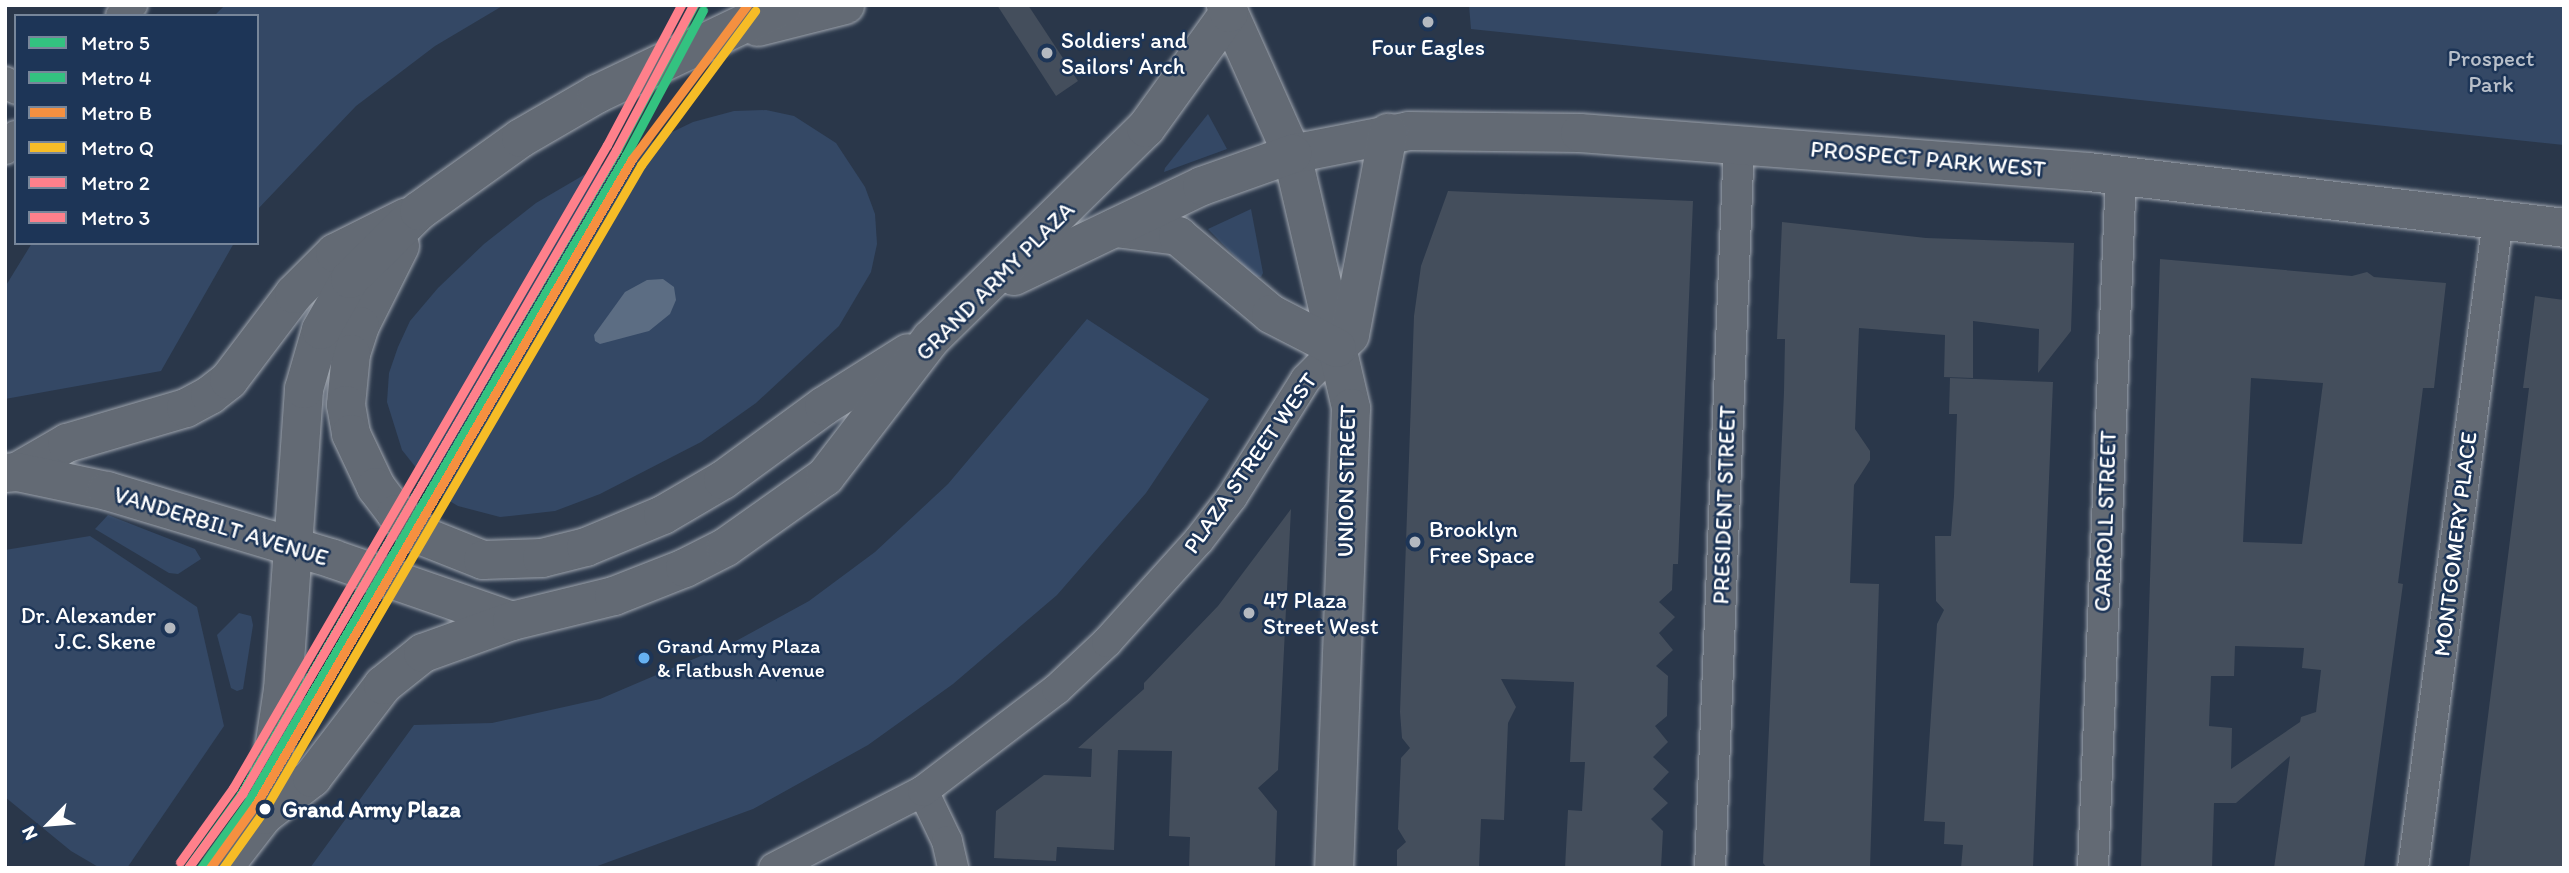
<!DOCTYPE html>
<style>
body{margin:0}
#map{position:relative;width:2569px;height:873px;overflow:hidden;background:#2a374a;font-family:Itim,sans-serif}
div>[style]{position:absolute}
.green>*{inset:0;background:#344865}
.water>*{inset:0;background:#5c6d83}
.building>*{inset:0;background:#444e5c}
.roads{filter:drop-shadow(0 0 2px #9fa5ae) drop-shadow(0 0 2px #9fa5ae)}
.street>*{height:30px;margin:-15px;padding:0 15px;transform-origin:15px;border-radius:15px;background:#636a74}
.secondary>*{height:38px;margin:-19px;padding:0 19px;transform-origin:19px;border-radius:19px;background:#636a74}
.primary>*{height:38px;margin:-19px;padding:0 19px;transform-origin:19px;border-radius:19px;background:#636a74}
.metro-1>*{height:9px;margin:-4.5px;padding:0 4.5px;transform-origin:4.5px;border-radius:4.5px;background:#33c280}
.metro-2>*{height:9px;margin:-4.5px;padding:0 4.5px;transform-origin:4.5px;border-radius:4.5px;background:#33c280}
.metro-3>*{height:9px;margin:-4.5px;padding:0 4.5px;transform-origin:4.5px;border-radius:4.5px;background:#f59040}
.metro-4>*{height:9px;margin:-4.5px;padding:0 4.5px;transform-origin:4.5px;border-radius:4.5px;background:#f6bc26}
.metro-5>*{height:9px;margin:-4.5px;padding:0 4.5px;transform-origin:4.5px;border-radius:4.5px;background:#ff808b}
.metro-6>*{height:9px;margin:-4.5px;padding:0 4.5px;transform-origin:4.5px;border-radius:4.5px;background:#ff808b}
.dots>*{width:19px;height:19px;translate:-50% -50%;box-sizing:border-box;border:4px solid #1d3557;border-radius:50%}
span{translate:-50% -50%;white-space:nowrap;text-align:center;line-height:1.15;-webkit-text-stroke:5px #1d3557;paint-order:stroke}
.bus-label{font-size:21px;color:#fff}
.left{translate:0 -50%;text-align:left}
.poi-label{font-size:23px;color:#fff}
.right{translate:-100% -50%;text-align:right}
.park-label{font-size:23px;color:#b9c0ca}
.street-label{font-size:23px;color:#fff}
.stop-label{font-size:23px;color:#fff;font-weight:700}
.frame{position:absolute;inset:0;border:7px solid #fff;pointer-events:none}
.legend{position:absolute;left:14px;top:14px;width:245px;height:231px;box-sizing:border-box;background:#1d3557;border:2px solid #77869a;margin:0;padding:9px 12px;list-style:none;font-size:21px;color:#fff}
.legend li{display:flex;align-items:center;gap:14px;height:35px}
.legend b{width:35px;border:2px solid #77869a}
.north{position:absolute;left:14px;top:789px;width:70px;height:70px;-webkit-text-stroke:5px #1d3557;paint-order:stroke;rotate:245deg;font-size:19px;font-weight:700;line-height:28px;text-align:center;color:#fff}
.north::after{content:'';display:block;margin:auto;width:24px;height:32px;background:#fff;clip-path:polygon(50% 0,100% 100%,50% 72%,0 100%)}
</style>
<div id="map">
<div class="green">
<i style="clip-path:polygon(225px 5px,504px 5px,435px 46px,356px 106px,257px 210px,257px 16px,214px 16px)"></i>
<i style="clip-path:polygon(1469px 5px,2564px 5px,2564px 145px,1471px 29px)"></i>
<i style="clip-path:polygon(766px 110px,794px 116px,836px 143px,865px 187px,875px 214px,877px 244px,871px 272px,839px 326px,756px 403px,701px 442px,600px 494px,555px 511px,500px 517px,458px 506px,436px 493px,402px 450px,387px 402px,389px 373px,398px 347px,410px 321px,438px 288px,484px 244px,536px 203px,589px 172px,693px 122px,734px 111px)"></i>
<i style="clip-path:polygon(1208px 114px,1227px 149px,1164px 172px,1165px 168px)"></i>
<i style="clip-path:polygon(1251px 209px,1263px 273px,1261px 277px,1254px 276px,1208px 229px)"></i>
<i style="clip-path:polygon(32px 243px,234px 243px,161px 371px,5px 399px,5px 287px)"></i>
<i style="clip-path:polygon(1087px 319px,1209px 399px,1146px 493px,1057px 595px,953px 684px,868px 745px,753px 809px,592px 868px,310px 868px,414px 725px,492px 723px,600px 699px,736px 641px,809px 601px,875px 552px,948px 484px)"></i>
<i style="clip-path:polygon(108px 515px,195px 549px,201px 559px,178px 574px,169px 573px,95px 529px)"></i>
<i style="clip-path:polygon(90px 536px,197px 607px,224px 726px,127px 868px,100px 868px,71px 851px,5px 797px,5px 550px)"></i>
<i style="clip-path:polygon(239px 613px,251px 616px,253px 625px,243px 689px,237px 691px,231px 688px,217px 635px)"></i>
</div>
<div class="water">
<i style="clip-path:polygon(663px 279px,674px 287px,676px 300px,670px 314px,649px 331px,600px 344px,595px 341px,594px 335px,625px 292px,647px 280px)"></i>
</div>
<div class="building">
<i style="clip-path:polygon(997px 5px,1028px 5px,1078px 81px,1056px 96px)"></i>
<i style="clip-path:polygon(1448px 191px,1693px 201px,1678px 564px,1673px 564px,1672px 590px,1659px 602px,1675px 617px,1659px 633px,1673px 650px,1656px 666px,1668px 676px,1667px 716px,1655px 726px,1668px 742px,1653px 757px,1669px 772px,1653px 789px,1668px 803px,1651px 819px,1663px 831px,1661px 868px,1565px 868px,1568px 810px,1582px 811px,1585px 762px,1570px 762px,1574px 682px,1501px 679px,1516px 707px,1508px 723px,1504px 820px,1481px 819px,1479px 868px,1397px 868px,1397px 850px,1406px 842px,1398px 829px,1401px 758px,1410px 748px,1402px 738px,1400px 712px,1414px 316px,1421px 266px)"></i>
<i style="clip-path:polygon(1782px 222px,1926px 238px,2074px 243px,2071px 331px,2038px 373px,2039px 329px,1973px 321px,1973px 378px,1944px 377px,1945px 335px,1859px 328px,1855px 429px,1870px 451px,1870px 460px,1854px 485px,1850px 583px,1879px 584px,1870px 868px,1767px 868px,1763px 863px,1784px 392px,1785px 339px,1777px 339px)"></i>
<i style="clip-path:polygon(evenodd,2160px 259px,2352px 276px,2367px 272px,2374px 277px,2446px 283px,2434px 388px,2423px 388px,2398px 583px,2403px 584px,2364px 868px,2274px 868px,2290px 756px,2236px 803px,2214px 803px,2212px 868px,2141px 868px,2160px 259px,2251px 378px,2323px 383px,2302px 544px,2243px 542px,2251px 378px,2160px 259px,2235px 646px,2304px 648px,2302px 668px,2321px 670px,2316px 712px,2301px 717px,2300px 722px,2231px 769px,2232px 728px,2209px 726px,2211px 676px,2234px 676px,2235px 646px)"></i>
<i style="clip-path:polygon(2535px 296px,2564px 300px,2564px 868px,2469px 868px,2529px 388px,2523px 388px)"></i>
<i style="clip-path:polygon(1950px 378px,2053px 382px,2033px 868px,1961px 868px,1963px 845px,1944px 844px,1945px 822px,1924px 821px,1937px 624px,1944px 610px,1936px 601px,1935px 536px,1951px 536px,1954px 496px,1957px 414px,1949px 414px)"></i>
<i style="clip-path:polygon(1291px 509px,1278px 770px,1258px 788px,1277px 811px,1275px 868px,1189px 868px,1190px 837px,1169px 836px,1172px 751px,1118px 750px,1114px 850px,1057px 847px,1056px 861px,994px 858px,996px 811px,1044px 775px,1091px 777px,1092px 749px,1078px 748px,1144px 689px,1144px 683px,1218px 606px)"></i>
</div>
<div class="roads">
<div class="street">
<i style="left:121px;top:16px;width:16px;rotate:-45deg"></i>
<i style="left:5px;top:82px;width:13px;rotate:32deg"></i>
<i style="left:5px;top:149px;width:17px;rotate:-50deg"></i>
<i style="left:923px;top:791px;width:55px;rotate:64.4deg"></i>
<i style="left:947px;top:841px;width:28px;rotate:77deg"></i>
<i style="left:774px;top:868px;width:168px;rotate:-27.3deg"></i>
<i style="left:923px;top:791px;width:168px;rotate:-37.3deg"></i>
<i style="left:1057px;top:689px;width:69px;rotate:-43.2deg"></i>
<i style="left:1107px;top:642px;width:137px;rotate:-48deg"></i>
<i style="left:1199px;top:540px;width:54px;rotate:-52.5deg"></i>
<i style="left:1232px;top:497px;width:139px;rotate:-57.9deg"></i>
<i style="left:1306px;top:379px;width:44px;rotate:-45deg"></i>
<i style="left:1710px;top:868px;width:726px;rotate:-87.71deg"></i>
<i style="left:2093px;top:868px;width:694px;rotate:-87.69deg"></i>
<i style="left:2413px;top:868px;width:654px;rotate:-82.53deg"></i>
</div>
<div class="secondary">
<i style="left:1229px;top:13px;width:154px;rotate:65.9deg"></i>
<i style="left:1292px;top:154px;width:261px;rotate:76.9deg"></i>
<i style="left:1351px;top:408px;width:460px;rotate:92.1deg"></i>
<i style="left:1292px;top:154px;width:119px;rotate:-11.1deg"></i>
<i style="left:1409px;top:131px;width:171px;rotate:0.7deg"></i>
<i style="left:1580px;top:133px;width:510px;rotate:4.38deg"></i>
<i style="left:2089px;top:172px;width:478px;rotate:6.7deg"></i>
<i style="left:1337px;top:348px;width:18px;rotate:-45deg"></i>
<i style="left:1350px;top:335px;width:206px;rotate:-79.3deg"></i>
<i style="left:17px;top:472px;width:58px;rotate:-30.1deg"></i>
<i style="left:67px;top:443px;width:124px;rotate:-16.4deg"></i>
<i style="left:186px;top:408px;width:27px;rotate:-28deg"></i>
<i style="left:210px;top:395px;width:24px;rotate:-38deg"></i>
<i style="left:229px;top:380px;width:108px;rotate:-52.9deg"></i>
<i style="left:294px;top:294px;width:58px;rotate:-45deg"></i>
<i style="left:335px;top:253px;width:80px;rotate:-26.6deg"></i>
<i style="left:5px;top:473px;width:12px;rotate:-5deg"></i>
<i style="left:17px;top:472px;width:92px;rotate:11.9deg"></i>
<i style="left:107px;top:491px;width:236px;rotate:16.7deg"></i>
<i style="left:333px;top:559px;width:189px;rotate:19.1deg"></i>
</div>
<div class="primary">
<i style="left:758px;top:27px;width:90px;rotate:-14.2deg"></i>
<i style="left:1115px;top:228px;width:64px;rotate:7.2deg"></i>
<i style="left:1178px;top:236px;width:121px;rotate:40deg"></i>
<i style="left:1271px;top:314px;width:74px;rotate:27.3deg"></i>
<i style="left:400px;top:246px;width:89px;rotate:116.6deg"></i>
<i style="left:360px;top:326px;width:29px;rotate:108deg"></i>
<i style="left:351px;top:354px;width:51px;rotate:95.6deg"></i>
<i style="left:346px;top:405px;width:29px;rotate:80deg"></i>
<i style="left:351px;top:434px;width:59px;rotate:64.7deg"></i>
<i style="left:376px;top:487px;width:34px;rotate:53deg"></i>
<i style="left:396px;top:514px;width:37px;rotate:38deg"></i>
<i style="left:425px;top:537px;width:62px;rotate:21.6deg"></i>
<i style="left:483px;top:560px;width:59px;rotate:-1.9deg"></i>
<i style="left:542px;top:558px;width:45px;rotate:-14deg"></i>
<i style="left:586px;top:547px;width:83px;rotate:-22.6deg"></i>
<i style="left:663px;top:515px;width:69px;rotate:-30.3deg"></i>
<i style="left:723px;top:480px;width:125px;rotate:-36.2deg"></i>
<i style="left:824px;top:406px;width:99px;rotate:-32.2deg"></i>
<i style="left:1014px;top:276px;width:208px;rotate:-25.6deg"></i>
<i style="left:1202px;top:186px;width:96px;rotate:-19.6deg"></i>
<i style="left:264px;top:815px;width:126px;rotate:-81.4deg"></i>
<i style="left:283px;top:690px;width:302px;rotate:-86deg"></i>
<i style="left:304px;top:389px;width:61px;rotate:-73.9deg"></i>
<i style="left:321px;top:330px;width:59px;rotate:-60.4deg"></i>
<i style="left:350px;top:279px;width:97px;rotate:-44.6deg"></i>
<i style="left:419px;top:211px;width:125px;rotate:-35.6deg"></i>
<i style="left:521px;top:138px;width:88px;rotate:-30.1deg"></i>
<i style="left:597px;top:94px;width:207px;rotate:-25.5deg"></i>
<i style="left:223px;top:868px;width:67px;rotate:-52.3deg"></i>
<i style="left:264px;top:815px;width:61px;rotate:-37.6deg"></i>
<i style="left:312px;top:778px;width:117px;rotate:-52.6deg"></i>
<i style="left:383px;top:685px;width:51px;rotate:-38.7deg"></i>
<i style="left:423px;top:653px;width:95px;rotate:-19.8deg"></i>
<i style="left:512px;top:621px;width:105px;rotate:-13.8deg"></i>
<i style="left:614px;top:596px;width:76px;rotate:-21.5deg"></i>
<i style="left:685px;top:568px;width:46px;rotate:-27.1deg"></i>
<i style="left:726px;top:547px;width:121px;rotate:-35.3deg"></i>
<i style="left:825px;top:477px;width:174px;rotate:-52.5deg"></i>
<i style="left:931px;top:339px;width:301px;rotate:-44.5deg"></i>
<i style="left:1146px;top:128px;width:142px;rotate:-54.2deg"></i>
<i style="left:1229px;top:13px;width:9px;rotate:-111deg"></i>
</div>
</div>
<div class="metro-1">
<i style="left:188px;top:868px;width:91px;rotate:-54.4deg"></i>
<i style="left:241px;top:794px;width:746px;rotate:-59.72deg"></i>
<i style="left:617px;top:150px;width:164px;rotate:-62deg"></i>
</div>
<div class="metro-2">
<i style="left:201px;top:868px;width:85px;rotate:-54.6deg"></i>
<i style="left:250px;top:799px;width:746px;rotate:-59.72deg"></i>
<i style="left:626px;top:155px;width:164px;rotate:-62deg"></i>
</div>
<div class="metro-3">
<i style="left:210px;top:868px;width:79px;rotate:-54.3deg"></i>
<i style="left:256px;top:804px;width:747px;rotate:-59.76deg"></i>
<i style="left:632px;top:159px;width:192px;rotate:-53.2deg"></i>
</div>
<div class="metro-4">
<i style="left:223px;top:868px;width:72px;rotate:-54.6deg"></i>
<i style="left:265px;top:809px;width:746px;rotate:-59.72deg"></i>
<i style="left:641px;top:165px;width:192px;rotate:-53.5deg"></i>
</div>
<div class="metro-5">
<i style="left:188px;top:868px;width:92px;rotate:-53.9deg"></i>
<i style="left:242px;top:794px;width:745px;rotate:-59.85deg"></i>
<i style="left:616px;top:150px;width:164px;rotate:-62deg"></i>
</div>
<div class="metro-6">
<i style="left:180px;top:862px;width:91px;rotate:-54.4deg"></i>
<i style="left:233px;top:788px;width:744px;rotate:-59.82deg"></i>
<i style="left:607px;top:145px;width:158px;rotate:-62.1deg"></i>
</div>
<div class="dots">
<i style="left:1428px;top:22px;background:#b4b9c0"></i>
<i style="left:1047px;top:53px;background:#b4b9c0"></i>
<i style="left:1415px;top:542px;background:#b4b9c0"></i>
<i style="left:1249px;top:613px;background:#b4b9c0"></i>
<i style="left:170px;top:628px;background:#b4b9c0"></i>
<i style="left:644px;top:658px;background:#66b1f2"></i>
<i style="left:265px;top:809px;background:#fff"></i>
</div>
<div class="bus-label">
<span class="left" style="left:657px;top:658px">Grand Army Plaza<br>&amp; Flatbush Avenue</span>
</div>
<div class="poi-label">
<span class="left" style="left:1061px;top:53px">Soldiers' and<br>Sailors' Arch</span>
<span style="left:1428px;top:47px">Four Eagles</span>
<span class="left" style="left:1429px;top:542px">Brooklyn<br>Free Space</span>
<span class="left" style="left:1263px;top:613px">47 Plaza<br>Street West</span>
<span class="right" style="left:156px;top:628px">Dr. Alexander<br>J.C. Skene</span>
</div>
<div class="park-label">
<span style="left:2491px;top:71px">Prospect<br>Park</span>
</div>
<div class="street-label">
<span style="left:1928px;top:159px;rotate:5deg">PROSPECT PARK WEST</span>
<span style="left:995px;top:281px;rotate:-45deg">GRAND ARMY PLAZA</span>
<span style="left:1250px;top:463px;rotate:-55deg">PLAZA STREET WEST</span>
<span style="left:1346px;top:481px;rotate:-89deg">UNION STREET</span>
<span style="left:1724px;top:505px;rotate:-88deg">PRESIDENT STREET</span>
<span style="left:2105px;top:521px;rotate:-88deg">CARROLL STREET</span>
<span style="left:221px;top:526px;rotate:17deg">VANDERBILT AVENUE</span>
<span style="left:2455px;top:544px;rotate:-83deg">MONTGOMERY PLACE</span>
</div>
<div class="stop-label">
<span class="left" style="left:282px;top:809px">Grand Army Plaza</span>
</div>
<div class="frame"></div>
<ul class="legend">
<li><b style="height:9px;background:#33c280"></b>Metro 5</li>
<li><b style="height:9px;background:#33c280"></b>Metro 4</li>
<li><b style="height:9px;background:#f59040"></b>Metro B</li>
<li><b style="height:9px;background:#f6bc26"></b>Metro Q</li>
<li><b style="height:9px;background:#ff808b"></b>Metro 2</li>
<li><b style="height:9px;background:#ff808b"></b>Metro 3</li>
</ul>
<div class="north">N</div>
</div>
